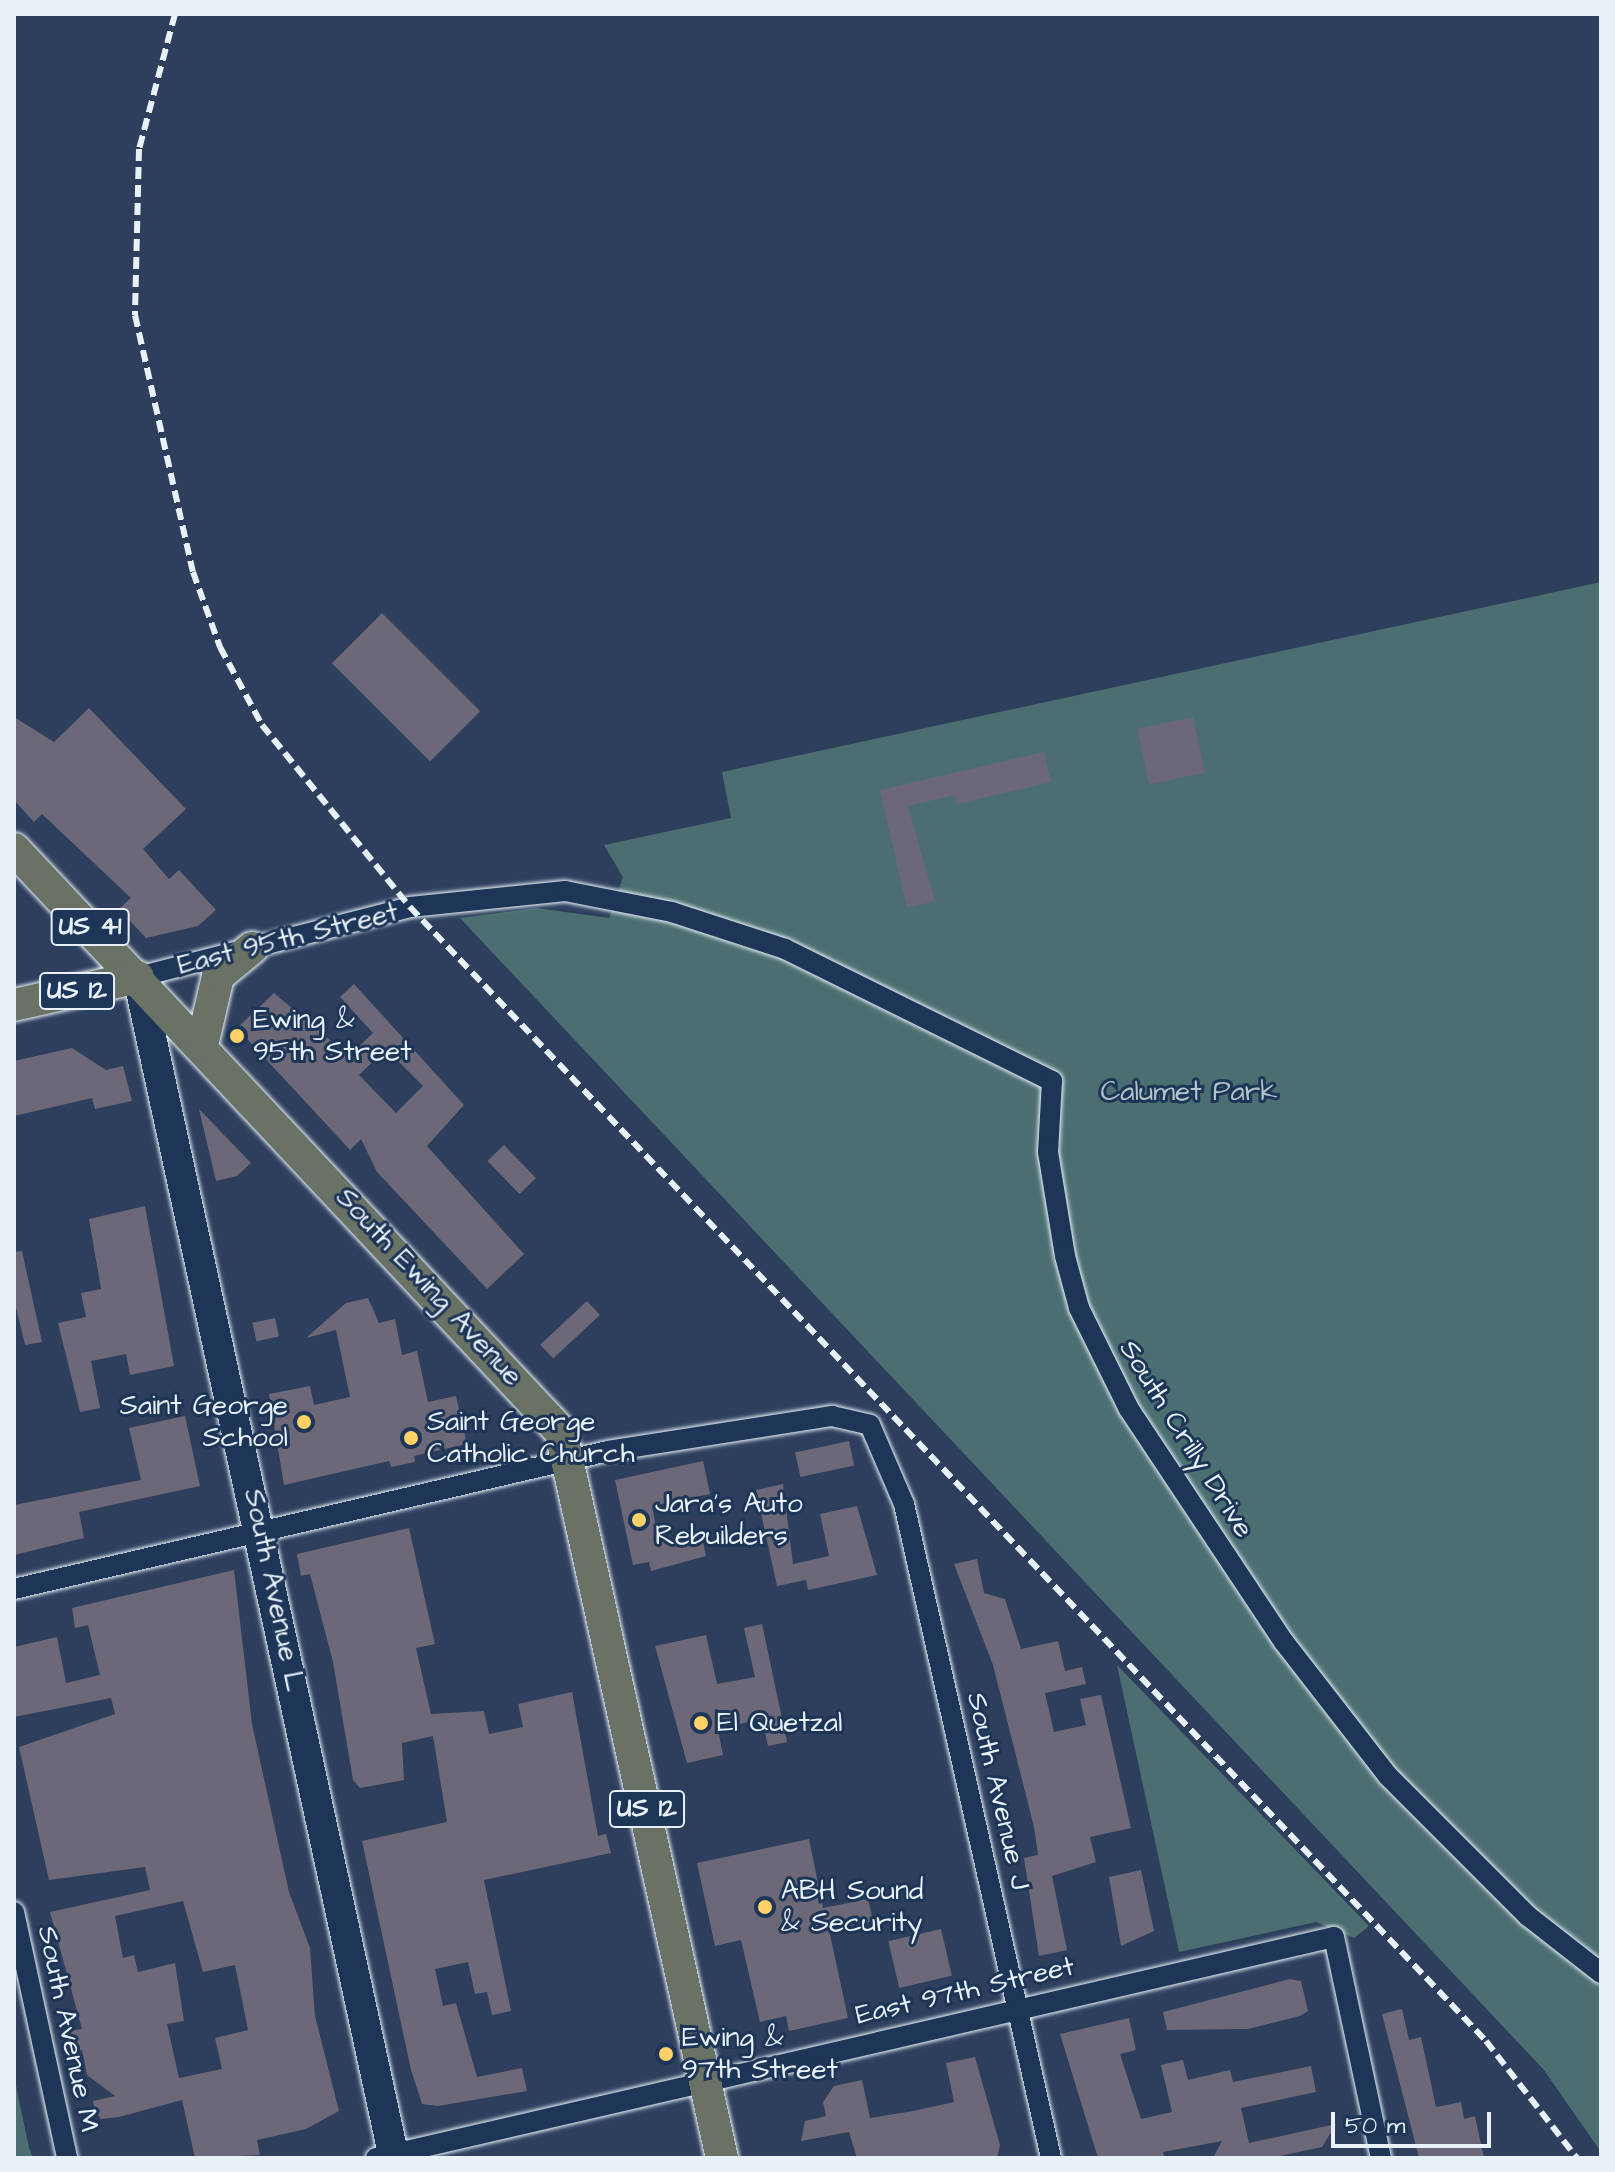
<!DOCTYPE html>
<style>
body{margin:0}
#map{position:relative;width:1615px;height:2172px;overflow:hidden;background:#2d3f5d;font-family:"Architects Daughter",sans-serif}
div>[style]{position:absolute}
.green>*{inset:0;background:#4b6f71}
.building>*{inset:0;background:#6c6877;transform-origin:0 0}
.roads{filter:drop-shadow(0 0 2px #e8f1f8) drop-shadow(0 0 2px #e8f1f8)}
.street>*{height:20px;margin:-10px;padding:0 10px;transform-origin:10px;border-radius:10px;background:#1d3557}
.secondary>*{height:30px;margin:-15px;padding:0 15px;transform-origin:15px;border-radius:15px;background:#1d3557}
.primary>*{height:32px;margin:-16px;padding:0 16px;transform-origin:16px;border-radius:16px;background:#6a7165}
.rail>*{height:6px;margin-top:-3px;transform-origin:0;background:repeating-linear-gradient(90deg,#e8f1f8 0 12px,transparent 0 18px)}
.dots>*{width:22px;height:22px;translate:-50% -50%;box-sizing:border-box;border:4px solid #1d3557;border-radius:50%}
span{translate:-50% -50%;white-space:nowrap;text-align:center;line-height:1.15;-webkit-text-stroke:6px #1d3557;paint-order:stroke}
.shield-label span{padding:2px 6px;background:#1d3557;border:2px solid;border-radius:6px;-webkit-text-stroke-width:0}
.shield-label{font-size:26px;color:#e8f1f8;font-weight:700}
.street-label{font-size:28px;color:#e8f1f8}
.poi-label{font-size:28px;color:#e8f1f8}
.left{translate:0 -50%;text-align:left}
.right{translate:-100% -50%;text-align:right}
.park-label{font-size:28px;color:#b1c4c9}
.frame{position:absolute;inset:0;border:16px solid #e8f1f8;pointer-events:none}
.scale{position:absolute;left:1331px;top:2112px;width:160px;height:36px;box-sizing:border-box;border:4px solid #e8f1f8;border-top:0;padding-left:10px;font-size:24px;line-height:28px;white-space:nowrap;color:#e8f1f8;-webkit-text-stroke:6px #1d3557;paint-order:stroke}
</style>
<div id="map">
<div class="green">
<i style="clip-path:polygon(1601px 582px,1601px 2152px,1544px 2070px,460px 918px,536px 908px,609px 918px,623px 877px,604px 845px,731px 818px,722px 772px)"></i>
<i style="clip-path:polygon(1117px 1665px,1369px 1926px,1354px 1938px,1316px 1922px,1179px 1952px)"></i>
<i style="clip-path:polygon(14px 2076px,29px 2148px,33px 2158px,14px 2158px)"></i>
</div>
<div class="building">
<i style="left:382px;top:613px;width:139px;height:71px;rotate:45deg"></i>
<i style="clip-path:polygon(89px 708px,186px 809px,143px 849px,169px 879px,179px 870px,216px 910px,198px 926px,146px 938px,119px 909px,131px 898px,42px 814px,34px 822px,14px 800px,14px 717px,54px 742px)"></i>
<i style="left:1193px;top:717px;width:57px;height:57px;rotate:78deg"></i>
<i style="clip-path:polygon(1044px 752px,1051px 782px,957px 804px,955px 795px,908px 806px,935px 901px,907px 908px,880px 790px)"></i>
<i style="clip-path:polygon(evenodd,354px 984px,464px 1105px,427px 1146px,524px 1254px,487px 1289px,377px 1172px,361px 1139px,350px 1150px,237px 1028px,274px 993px,349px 1056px,373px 1033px,340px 997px,354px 984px,386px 1049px,423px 1086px,396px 1113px,359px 1075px,386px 1049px)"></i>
<i style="clip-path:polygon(72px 1048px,106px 1070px,123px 1066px,132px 1101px,95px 1109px,92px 1098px,14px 1116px,14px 1061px)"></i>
<i style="clip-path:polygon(199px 1109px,251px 1163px,237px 1176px,216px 1181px)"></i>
<i style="left:504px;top:1145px;width:46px;height:23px;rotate:46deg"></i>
<i style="clip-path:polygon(145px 1206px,174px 1366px,130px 1375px,126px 1354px,91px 1361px,100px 1408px,80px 1412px,58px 1323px,86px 1317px,81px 1293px,101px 1289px,89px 1219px)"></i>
<i style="clip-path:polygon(22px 1251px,42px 1342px,25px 1345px,14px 1299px,14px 1252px)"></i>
<i style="clip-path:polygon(368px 1298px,379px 1323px,395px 1319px,402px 1355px,417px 1351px,428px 1402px,456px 1396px,467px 1444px,414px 1456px,415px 1462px,391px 1467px,389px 1461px,284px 1485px,269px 1394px,310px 1386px,314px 1405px,350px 1397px,336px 1330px,306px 1338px,346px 1303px)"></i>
<i style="left:587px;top:1301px;width:19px;height:64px;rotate:47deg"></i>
<i style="left:275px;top:1318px;width:19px;height:23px;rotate:78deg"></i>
<i style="clip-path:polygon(185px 1416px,200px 1486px,79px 1512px,84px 1538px,14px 1555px,14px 1505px,141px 1480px,129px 1428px)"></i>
<i style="left:849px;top:1441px;width:25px;height:55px;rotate:78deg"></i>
<i style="clip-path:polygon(703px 1461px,710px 1494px,652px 1506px,658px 1539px,702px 1536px,706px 1556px,651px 1571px,649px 1562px,633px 1565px,615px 1480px)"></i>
<i style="clip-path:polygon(783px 1484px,793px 1564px,829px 1556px,820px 1514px,857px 1506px,877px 1575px,808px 1590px,806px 1580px,777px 1586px,756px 1490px)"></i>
<i style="clip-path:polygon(409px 1528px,435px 1644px,416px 1648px,431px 1714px,484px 1711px,489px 1734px,523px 1727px,518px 1704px,572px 1692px,598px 1836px,606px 1834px,611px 1853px,484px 1880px,511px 2011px,492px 2015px,487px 1992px,475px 1994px,468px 1962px,435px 1969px,443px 2006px,456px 2003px,477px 2077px,522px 2068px,527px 2091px,438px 2106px,422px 2104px,411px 2070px,362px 1841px,447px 1822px,433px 1736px,402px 1743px,404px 1780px,360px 1788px,353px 1780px,333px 1662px,310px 1574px,301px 1576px,297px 1554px)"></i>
<i style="clip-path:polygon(977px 1559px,984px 1593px,1005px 1599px,1021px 1649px,1058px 1641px,1065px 1671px,1082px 1667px,1086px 1684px,1045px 1693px,1054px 1732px,1086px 1725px,1080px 1699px,1101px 1695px,1131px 1828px,1090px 1837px,1096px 1862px,1052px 1876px,1067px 1950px,1039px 1956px,1024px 1858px,1038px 1855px,1034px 1827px,993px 1665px,954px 1564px)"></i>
<i style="clip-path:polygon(evenodd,234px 1570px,252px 1724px,289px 1892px,310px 1948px,315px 2016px,339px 2111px,306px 2129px,257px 2140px,260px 2155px,195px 2158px,182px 2100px,119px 2117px,101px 2119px,95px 2111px,93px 2101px,115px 2096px,87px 2075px,82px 2050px,74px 2052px,69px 2031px,82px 2029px,50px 1912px,150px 1890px,145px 1867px,49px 1880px,19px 1747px,115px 1714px,111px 1698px,14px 1717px,14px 1647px,57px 1637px,66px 1683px,100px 1675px,88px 1625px,75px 1628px,72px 1608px,234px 1570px,183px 1901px,203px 1972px,235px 1965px,248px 2030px,215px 2038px,222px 2069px,179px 2078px,167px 2024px,184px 2021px,175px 1963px,138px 1972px,134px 1955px,123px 1958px,115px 1916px,183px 1901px)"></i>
<i style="clip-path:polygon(762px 1624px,787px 1742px,768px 1746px,762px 1718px,718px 1730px,723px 1755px,687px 1763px,655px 1646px,706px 1635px,717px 1684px,755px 1677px,744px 1628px)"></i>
<i style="clip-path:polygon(809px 1839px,823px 1908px,868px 1899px,873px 1921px,829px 1930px,848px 2018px,789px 2031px,786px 2016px,760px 2022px,741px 1940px,715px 1946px,697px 1863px)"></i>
<i style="clip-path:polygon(1141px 1870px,1154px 1931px,1121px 1946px,1109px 1877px)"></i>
<i style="left:941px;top:1929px;width:48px;height:54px;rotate:77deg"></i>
<i style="clip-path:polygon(1290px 1979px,1301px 1981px,1308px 2011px,1300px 2016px,1248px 2029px,1167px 2030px,1163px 2012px)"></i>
<i style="clip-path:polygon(1402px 2009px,1409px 2040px,1421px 2037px,1436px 2107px,1461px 2102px,1464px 2119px,1475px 2116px,1484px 2158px,1419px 2158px,1382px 2014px)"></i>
<i style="clip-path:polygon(1129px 2018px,1136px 2050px,1120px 2054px,1141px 2119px,1172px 2112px,1161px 2065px,1183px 2060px,1188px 2080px,1230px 2070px,1233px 2082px,1311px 2066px,1316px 2092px,1241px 2108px,1249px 2143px,1336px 2124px,1322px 2147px,1270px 2158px,1213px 2158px,1222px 2141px,1163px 2152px,1165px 2158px,1098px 2158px,1060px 2034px)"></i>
<i style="clip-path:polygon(975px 2057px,1000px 2145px,997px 2158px,857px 2158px,849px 2132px,801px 2141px,805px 2121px,826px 2116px,823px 2102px,834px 2086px,862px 2080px,870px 2118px,913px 2111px,954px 2102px,946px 2063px)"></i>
</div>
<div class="roads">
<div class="street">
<i style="left:138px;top:977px;width:281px;rotate:-14.4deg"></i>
<i style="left:410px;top:907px;width:156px;rotate:-5.9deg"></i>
<i style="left:565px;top:891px;width:109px;rotate:11.1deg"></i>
<i style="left:672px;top:912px;width:119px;rotate:18.1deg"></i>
<i style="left:785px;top:949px;width:298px;rotate:26.3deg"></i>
<i style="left:1052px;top:1081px;width:71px;rotate:93.2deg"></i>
<i style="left:1048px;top:1152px;width:105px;rotate:80.7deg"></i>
<i style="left:1065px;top:1256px;width:54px;rotate:74.9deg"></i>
<i style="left:1079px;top:1308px;width:113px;rotate:63.7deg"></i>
<i style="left:1129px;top:1409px;width:280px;rotate:56.4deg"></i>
<i style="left:1284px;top:1642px;width:170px;rotate:52.2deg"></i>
<i style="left:1388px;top:1776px;width:198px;rotate:45deg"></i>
<i style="left:1528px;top:1916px;width:93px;rotate:38deg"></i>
<i style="left:14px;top:1589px;width:610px;rotate:-13.08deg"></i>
<i style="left:608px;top:1451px;width:227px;rotate:-8.9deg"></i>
<i style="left:832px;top:1416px;width:39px;rotate:13deg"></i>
<i style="left:870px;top:1425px;width:86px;rotate:66.7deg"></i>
<i style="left:904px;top:1504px;width:670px;rotate:77.33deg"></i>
<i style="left:14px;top:1912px;width:252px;rotate:77.8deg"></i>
<i style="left:376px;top:2158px;width:983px;rotate:-12.99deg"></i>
<i style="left:1334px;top:1937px;width:226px;rotate:78deg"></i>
</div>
<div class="secondary">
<i style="left:138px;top:977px;width:1208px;rotate:77.77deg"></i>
</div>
<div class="primary">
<i style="left:14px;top:849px;width:799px;rotate:46.82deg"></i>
<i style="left:561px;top:1432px;width:744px;rotate:77.5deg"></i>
<i style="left:14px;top:1005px;width:127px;rotate:-12.7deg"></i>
<i style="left:202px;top:1045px;width:71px;rotate:-76.9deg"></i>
<i style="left:218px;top:976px;width:44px;rotate:-39.5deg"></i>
</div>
</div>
<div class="rail">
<i style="left:175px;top:14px;width:140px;rotate:104.9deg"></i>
<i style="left:139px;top:149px;width:166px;rotate:91.4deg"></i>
<i style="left:135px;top:315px;width:263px;rotate:77.3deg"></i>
<i style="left:193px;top:572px;width:80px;rotate:70.2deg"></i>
<i style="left:220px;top:647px;width:89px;rotate:61.7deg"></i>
<i style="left:262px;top:725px;width:235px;rotate:50.9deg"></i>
<i style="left:410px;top:907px;width:1563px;rotate:46.5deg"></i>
<i style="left:1486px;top:2041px;width:148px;rotate:52.1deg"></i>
</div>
<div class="dots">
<i style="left:237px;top:1036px;background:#ffd166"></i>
<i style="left:304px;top:1422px;background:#ffd166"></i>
<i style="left:411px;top:1438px;background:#ffd166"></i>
<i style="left:639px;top:1520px;background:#ffd166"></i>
<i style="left:701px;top:1723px;background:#ffd166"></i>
<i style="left:765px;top:1907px;background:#ffd166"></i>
<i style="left:666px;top:2054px;background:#ffd166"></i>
</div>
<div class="shield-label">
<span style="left:90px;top:927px">US 41</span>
<span style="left:77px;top:991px">US 12</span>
<span style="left:647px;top:1809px">US 12</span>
</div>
<div class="street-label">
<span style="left:288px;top:939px;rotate:-14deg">East 95th Street</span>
<span style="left:429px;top:1287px;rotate:47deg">South Ewing Avenue</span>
<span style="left:1186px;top:1439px;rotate:58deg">South Crilly Drive</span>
<span style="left:274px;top:1590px;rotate:78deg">South Avenue L</span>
<span style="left:998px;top:1791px;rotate:77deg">South Avenue J</span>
<span style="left:965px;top:1991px;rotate:-13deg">East 97th Street</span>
<span style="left:68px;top:2029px;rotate:78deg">South Avenue M</span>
</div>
<div class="poi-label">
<span class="left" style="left:253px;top:1036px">Ewing &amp;<br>95th Street</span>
<span class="right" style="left:288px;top:1422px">Saint George<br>School</span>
<span class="left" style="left:427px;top:1438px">Saint George<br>Catholic Church</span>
<span class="left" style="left:655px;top:1520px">Jara's Auto<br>Rebuilders</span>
<span class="left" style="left:717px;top:1723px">El Quetzal</span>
<span class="left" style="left:781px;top:1907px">ABH Sound<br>&amp; Security</span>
<span class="left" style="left:682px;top:2054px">Ewing &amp;<br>97th Street</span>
</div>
<div class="park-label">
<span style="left:1189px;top:1092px">Calumet Park</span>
</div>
<div class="frame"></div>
<div class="scale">50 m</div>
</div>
